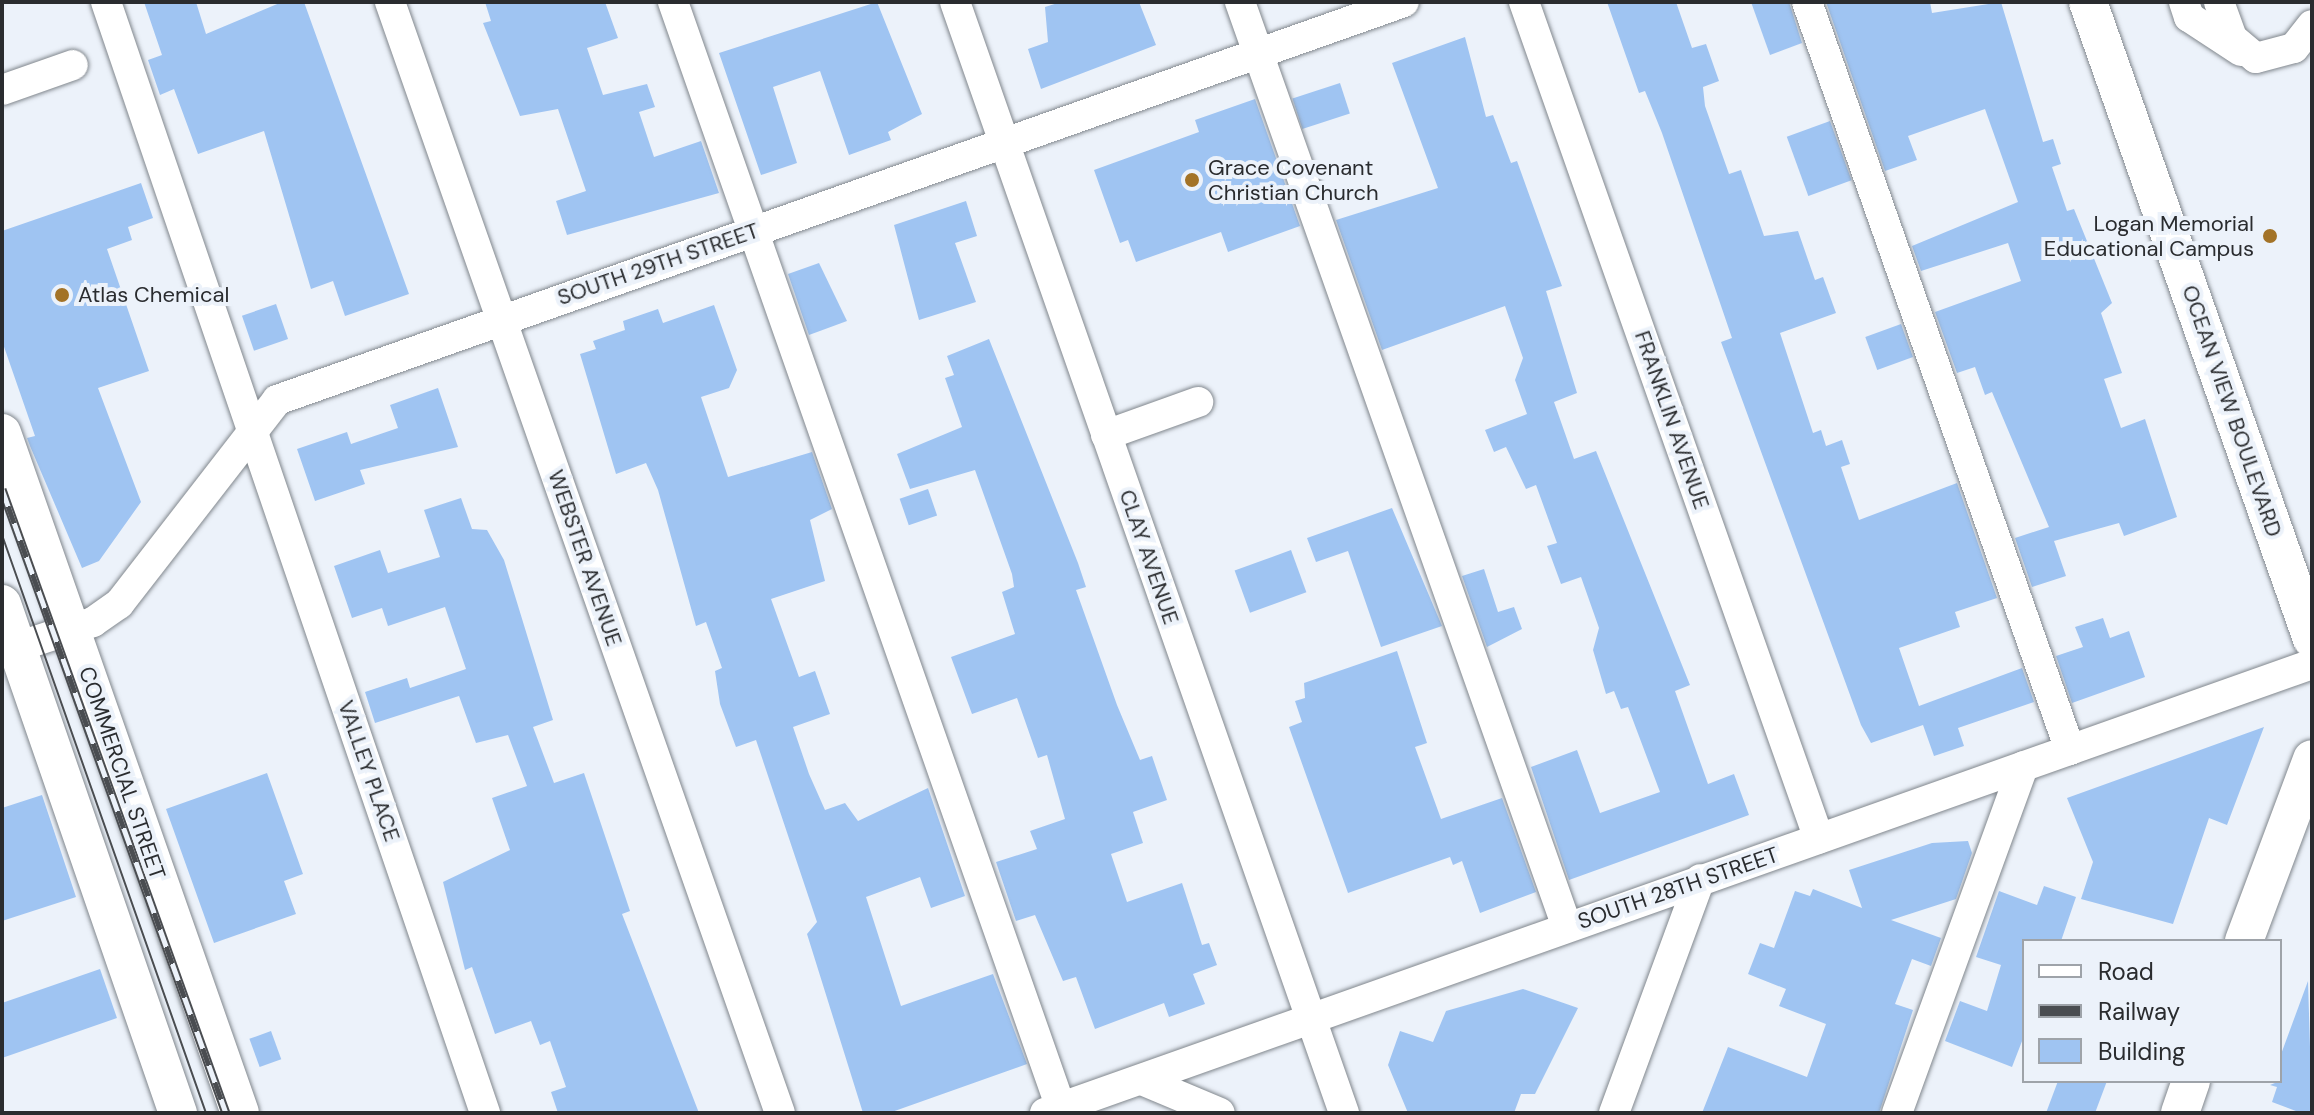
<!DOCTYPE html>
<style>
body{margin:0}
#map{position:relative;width:2314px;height:1115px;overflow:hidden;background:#ecf2fa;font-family:"DM Sans",sans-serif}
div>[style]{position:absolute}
.building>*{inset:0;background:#9fc4f2;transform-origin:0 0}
.roads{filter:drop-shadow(0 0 2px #81878d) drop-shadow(0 0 2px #81878d)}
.minor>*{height:30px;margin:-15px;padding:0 15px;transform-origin:15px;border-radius:15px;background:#fff}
.major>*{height:38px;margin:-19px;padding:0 19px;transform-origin:19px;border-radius:19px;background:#fff}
.tram>*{height:2px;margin:-1px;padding:0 1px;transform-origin:1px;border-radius:1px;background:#4a4d51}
.rail>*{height:9px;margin-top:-4.5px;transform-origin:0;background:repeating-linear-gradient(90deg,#ecf2fa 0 18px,#4a4d51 0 36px);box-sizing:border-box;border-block:2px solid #4a4d51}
.dots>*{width:22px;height:22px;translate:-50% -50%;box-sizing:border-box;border:4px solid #ecf2fa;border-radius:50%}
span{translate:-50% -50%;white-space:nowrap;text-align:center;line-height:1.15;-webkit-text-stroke:8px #ecf2fa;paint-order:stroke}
.poi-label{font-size:22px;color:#2a2c2f}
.left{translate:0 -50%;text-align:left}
.right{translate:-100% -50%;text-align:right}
.street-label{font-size:22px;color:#2a2c2f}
.frame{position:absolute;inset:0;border:4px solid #2a2c2f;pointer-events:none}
.legend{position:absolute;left:2022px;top:939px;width:260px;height:144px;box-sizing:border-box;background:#ecf2fa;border:2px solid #9ea3a9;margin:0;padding:10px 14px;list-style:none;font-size:24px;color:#2a2c2f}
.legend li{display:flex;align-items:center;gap:16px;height:40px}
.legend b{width:40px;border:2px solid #9ea3a9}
</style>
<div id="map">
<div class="building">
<i style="clip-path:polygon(144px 2px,196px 2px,206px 34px,282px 2px,304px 2px,409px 294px,345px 316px,333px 281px,311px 289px,264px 131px,198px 154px,174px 89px,160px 95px,148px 60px,162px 55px)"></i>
<i style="clip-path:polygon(485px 2px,605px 2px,618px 38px,587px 48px,603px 95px,647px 84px,655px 107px,639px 112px,654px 157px,701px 141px,719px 193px,567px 235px,556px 201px,586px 191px,558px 109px,520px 116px,483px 23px,491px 21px)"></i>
<i style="clip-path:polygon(877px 2px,922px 114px,888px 132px,891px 140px,849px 155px,820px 71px,773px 87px,797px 163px,761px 175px,719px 53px)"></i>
<i style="clip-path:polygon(1061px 2px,1139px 2px,1156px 45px,1041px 89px,1028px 49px,1048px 42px,1045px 7px)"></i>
<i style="clip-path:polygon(1607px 2px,1676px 2px,1692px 48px,1706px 44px,1719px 81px,1703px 87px,1705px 106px,1729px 174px,1741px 170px,1764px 236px,1798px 231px,1815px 280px,1823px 277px,1836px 313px,1780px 333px,1813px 433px,1821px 430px,1826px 446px,1842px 440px,1850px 464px,1841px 467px,1859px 520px,1957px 483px,1997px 598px,1955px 612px,1960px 627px,1899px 648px,1919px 706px,2022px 668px,2034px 702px,1958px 728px,1964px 746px,1934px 756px,1923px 725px,1871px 743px,1861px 725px,1721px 342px,1732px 338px,1662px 133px,1645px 91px,1639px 93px)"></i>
<i style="clip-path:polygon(1751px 2px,1789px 2px,1802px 43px,1770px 55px)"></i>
<i style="clip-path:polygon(1826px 2px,1930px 2px,1932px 13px,2001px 2px,2043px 142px,2053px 139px,2061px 164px,2052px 167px,2067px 211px,2074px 209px,2112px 303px,2101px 313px,2122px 373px,2104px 379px,2121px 428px,2145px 419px,2177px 517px,2124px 536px,2119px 523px,2054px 541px,2066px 576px,2032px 587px,2015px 538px,2049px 527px,1992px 392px,1985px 395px,1975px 367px,1957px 373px,1935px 312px,2021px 281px,2008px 243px,1921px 271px,1912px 246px,2018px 202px,1985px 109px,1908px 136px,1917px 160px,1885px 171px)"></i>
<i style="clip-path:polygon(1465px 37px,1486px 117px,1493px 115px,1511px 163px,1517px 161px,1562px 286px,1546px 291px,1577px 393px,1554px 402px,1574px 459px,1596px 451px,1690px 685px,1675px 691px,1708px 784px,1734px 774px,1749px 815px,1569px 880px,1531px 767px,1577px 750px,1600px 813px,1660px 792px,1628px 707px,1621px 709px,1614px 691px,1606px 694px,1593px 650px,1599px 628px,1581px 577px,1561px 584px,1547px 546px,1557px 543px,1536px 485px,1526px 489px,1506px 447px,1494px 452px,1485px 430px,1527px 414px,1515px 380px,1523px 358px,1505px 306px,1382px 350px,1336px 220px,1438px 188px,1392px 63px)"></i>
<i style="left:1340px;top:83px;width:32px;height:50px;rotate:72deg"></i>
<i style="clip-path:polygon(1255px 99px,1300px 226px,1228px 252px,1221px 232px,1136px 262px,1128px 240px,1120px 243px,1094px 170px,1199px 132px,1195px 120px)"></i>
<i style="left:1830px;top:121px;width:63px;height:46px;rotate:70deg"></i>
<i style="clip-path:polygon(141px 183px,153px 218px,128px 227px,132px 240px,107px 249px,149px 371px,98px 388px,141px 502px,99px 561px,82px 568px,30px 446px,27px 438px,35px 436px,2px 341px,2px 231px)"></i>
<i style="clip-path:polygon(966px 201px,977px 236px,955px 243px,976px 302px,919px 320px,894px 225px)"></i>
<i style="clip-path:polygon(819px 263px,847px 321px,809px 335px,788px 274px)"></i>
<i style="left:276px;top:304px;width:37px;height:36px;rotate:71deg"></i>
<i style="clip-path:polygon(714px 305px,737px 370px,729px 388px,701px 397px,728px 477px,812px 452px,832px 509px,810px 520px,825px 581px,771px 599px,799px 677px,815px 671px,830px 714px,793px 727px,809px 774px,825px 810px,845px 803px,858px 821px,928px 788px,965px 896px,931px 908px,920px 877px,866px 897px,901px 1006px,993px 974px,1027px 1064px,889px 1113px,863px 1113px,807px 934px,817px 922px,756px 740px,736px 747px,720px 704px,715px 671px,722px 668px,706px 622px,696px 626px,658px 490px,646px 463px,616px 474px,580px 354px,596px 349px,593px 341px,625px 330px,623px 321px,658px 309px,663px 323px)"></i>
<i style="left:1901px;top:324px;width:35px;height:38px;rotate:70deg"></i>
<i style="clip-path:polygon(989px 339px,1078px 563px,1086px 587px,1076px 590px,1117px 705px,1140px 760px,1152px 756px,1167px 800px,1133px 812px,1143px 843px,1111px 854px,1127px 902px,1182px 883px,1202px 945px,1209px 943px,1217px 965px,1193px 974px,1205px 1004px,1169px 1017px,1164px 1003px,1095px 1029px,1076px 977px,1063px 981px,1035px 915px,1016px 921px,996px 862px,1037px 849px,1030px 831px,1065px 819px,1047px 755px,1038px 758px,1017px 698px,972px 714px,951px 657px,1015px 634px,1002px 592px,1014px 587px,1012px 574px,975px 470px,910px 489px,897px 454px,962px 427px,945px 378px,954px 375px,947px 356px)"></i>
<i style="clip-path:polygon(438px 388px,458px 447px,360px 470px,365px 484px,315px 501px,297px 449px,347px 432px,351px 444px,398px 428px,390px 405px)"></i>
<i style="left:928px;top:489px;width:28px;height:30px;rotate:71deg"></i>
<i style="clip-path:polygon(461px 498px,472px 529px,487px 530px,504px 560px,553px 720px,533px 727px,554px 783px,584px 773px,630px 911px,622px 914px,699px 1113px,558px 1113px,551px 1092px,566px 1087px,550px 1041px,540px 1045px,531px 1021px,495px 1034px,472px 967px,465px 970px,443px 882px,510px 850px,492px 798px,527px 786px,508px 735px,476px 743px,459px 696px,375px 723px,365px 692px,407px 678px,410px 688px,466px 669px,445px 607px,388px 626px,382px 608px,352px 618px,334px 566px,380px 550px,388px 573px,440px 557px,424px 510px)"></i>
<i style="clip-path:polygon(1392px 508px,1442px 626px,1381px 647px,1348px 551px,1316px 562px,1307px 538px)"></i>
<i style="left:1291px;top:550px;width:45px;height:60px;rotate:70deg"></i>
<i style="clip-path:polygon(1484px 569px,1498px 612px,1514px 607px,1522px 629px,1487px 647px,1462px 576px)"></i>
<i style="clip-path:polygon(2103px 618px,2110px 638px,2129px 631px,2145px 677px,2072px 703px,2056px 656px,2083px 647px,2075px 627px)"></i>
<i style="clip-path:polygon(1397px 651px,1427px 743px,1415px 747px,1441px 819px,1502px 798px,1536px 892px,1480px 913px,1462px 861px,1453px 865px,1450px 857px,1348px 893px,1289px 727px,1302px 722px,1295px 701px,1305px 698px,1304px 683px)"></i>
<i style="clip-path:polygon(2264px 727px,2227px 825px,2209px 818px,2173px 924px,2081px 899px,2093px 862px,2067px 798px)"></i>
<i style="clip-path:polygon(267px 773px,303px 874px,284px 881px,296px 914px,214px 943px,166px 809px)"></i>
<i style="clip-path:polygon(42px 795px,76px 897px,2px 921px,2px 808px)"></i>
<i style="clip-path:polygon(1968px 841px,1972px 853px,1956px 899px,1891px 920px,1941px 938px,1931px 966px,1912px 959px,1895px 1004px,1913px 1010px,1879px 1113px,1702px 1113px,1728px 1047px,1807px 1077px,1826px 1024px,1779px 1006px,1786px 989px,1748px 974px,1760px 943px,1774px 948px,1795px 891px,1810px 896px,1813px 889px,1862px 908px,1849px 870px,1932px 843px)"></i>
<i style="clip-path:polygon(2044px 886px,2076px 897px,2061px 941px,2024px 941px,2024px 1036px,2012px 1067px,1945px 1041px,1960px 1001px,1987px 1011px,2001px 965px,1976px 957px,1999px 891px,2037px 905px)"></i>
<i style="clip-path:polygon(100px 969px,117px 1018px,2px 1058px,2px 1003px)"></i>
<i style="clip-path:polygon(2308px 981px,2312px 1113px,2301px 1113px,2272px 1102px,2277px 1087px,2270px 1085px,2280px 1081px,2280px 1057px)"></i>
<i style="clip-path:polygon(1523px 989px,1578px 1008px,1535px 1094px,1521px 1094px,1514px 1113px,1408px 1113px,1388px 1065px,1400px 1031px,1433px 1042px,1446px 1011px)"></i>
<i style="left:271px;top:1031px;width:30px;height:23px;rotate:70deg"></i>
<i style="clip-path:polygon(2058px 1081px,2107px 1081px,2095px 1113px,2046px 1113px)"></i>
</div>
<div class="roads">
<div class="minor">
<i style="left:106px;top:2px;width:1174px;rotate:71.16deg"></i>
<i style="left:390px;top:2px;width:1177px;rotate:70.66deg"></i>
<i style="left:673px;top:2px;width:1172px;rotate:70.67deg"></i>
<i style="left:955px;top:2px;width:1177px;rotate:70.7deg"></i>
<i style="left:1240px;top:2px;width:981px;rotate:70.53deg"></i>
<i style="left:1524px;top:2px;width:887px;rotate:70.59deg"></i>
<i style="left:1807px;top:2px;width:793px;rotate:70.63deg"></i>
<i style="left:2184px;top:2px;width:16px;rotate:72deg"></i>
<i style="left:2189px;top:17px;width:62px;rotate:33.2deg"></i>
<i style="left:2219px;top:2px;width:38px;rotate:70deg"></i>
<i style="left:2232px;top:38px;width:31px;rotate:40deg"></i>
<i style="left:2256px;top:58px;width:39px;rotate:-15deg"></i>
<i style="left:2294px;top:48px;width:29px;rotate:-52deg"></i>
<i style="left:2px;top:90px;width:75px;rotate:-19.4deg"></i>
<i style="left:1106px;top:435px;width:98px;rotate:-19.7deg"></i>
<i style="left:2px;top:652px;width:96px;rotate:-18.2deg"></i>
<i style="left:93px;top:622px;width:32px;rotate:-35deg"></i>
<i style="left:119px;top:604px;width:258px;rotate:-52.2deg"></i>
<i style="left:277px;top:400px;width:1195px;rotate:-19.45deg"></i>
<i style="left:1144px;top:1081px;width:82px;rotate:22.8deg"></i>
<i style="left:1045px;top:1113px;width:1344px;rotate:-19.51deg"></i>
<i style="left:1614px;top:1113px;width:249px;rotate:-69.8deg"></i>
<i style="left:1897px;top:1113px;width:369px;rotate:-70deg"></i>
</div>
<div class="major">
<i style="left:2088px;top:2px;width:675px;rotate:70.63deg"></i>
<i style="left:2px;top:433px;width:720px;rotate:70.71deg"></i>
<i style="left:2px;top:604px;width:539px;rotate:70.93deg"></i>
<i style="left:2244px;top:941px;width:194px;rotate:-69.5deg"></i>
<i style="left:2180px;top:1113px;width:34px;rotate:-71deg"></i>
</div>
</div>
<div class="tram">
<i style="left:2px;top:535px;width:613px;rotate:70.56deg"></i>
</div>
<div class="rail">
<i style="left:2px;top:489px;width:663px;rotate:70.25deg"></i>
</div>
<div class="dots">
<i style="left:1192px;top:180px;background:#a37327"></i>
<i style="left:2270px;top:236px;background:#a37327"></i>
<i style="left:62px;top:295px;background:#a37327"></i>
</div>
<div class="poi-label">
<span class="left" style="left:1208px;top:180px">Grace Covenant<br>Christian Church</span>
<span class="right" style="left:2254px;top:236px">Logan Memorial<br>Educational Campus</span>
<span class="left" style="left:78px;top:295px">Atlas Chemical</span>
</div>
<div class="street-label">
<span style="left:658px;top:264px;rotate:-19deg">SOUTH 29TH STREET</span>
<span style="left:2232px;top:411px;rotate:71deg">OCEAN VIEW BOULEVARD</span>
<span style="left:1672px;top:420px;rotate:71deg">FRANKLIN AVENUE</span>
<span style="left:1149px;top:557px;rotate:71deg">CLAY AVENUE</span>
<span style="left:585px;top:558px;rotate:71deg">WEBSTER AVENUE</span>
<span style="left:369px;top:771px;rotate:71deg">VALLEY PLACE</span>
<span style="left:122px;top:773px;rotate:71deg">COMMERCIAL STREET</span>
<span style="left:1678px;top:888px;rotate:-19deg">SOUTH 28TH STREET</span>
</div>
<div class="frame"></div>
<ul class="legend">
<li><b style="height:10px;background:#fff"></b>Road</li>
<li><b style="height:10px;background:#4a4d51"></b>Railway</li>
<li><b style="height:22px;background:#9fc4f2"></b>Building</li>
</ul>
</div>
